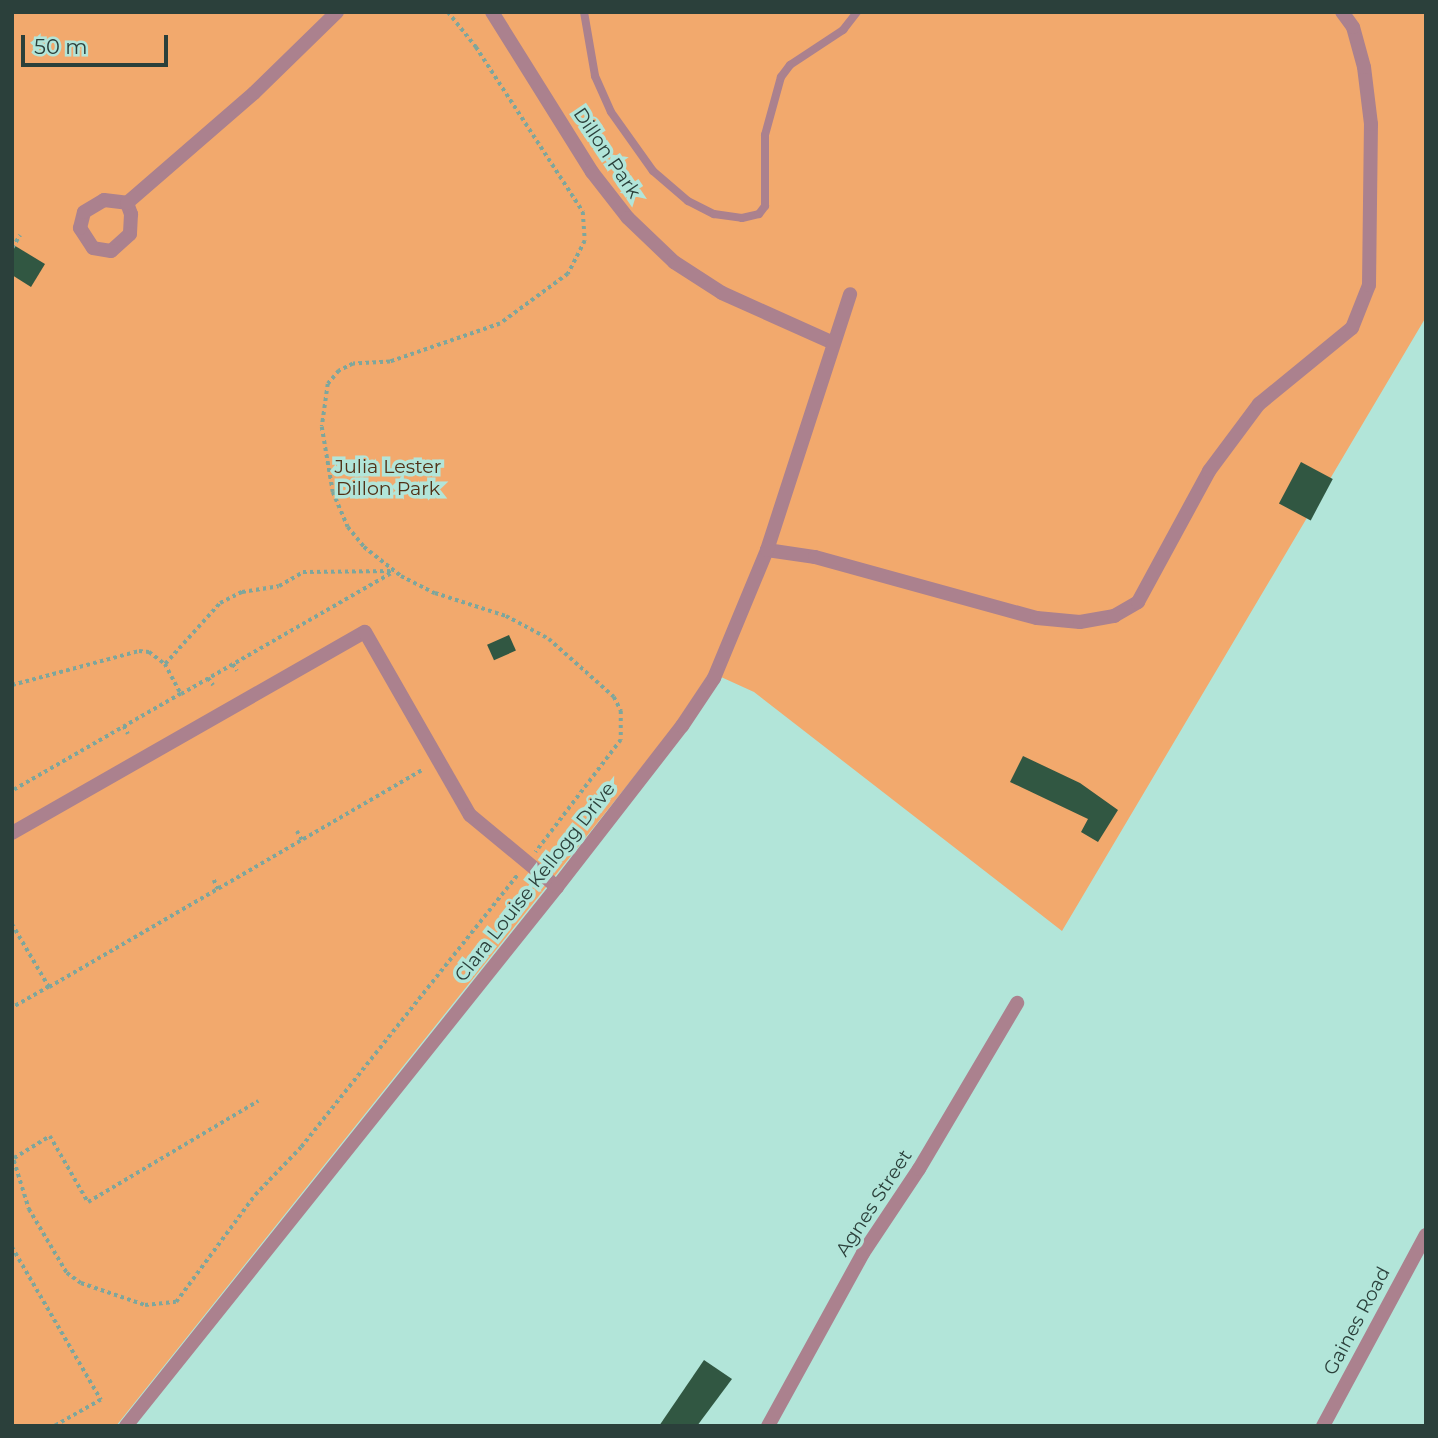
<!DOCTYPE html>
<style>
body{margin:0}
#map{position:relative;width:1438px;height:1438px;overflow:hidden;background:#b2e5d9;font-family:Montserrat,sans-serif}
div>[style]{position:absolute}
.green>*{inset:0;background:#f2a96d}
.building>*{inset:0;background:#315742;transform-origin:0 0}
.path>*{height:3.5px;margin-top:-1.75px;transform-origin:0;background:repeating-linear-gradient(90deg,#7ea69c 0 3.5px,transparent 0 7px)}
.service>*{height:8px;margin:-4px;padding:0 4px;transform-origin:4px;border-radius:4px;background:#ab818e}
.minor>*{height:14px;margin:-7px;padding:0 7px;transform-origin:7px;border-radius:7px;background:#ab818e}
span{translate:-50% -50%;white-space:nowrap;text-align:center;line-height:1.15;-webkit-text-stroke:7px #b2e5d9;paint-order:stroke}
.street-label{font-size:19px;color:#2b403b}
.park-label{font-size:19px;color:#503016}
.frame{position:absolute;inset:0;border:14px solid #2b403b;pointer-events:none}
.scale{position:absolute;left:21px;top:35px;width:147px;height:32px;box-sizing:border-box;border:4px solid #2b403b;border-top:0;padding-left:9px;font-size:21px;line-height:24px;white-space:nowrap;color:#2b403b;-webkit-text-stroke:5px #b2e5d9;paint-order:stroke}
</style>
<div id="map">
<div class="green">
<i style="clip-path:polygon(12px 12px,1426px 12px,1426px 317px,1062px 931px,754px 692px,710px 672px,673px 728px,116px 1426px,12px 1426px)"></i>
</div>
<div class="building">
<i style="clip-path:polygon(12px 244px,45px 264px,31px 287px,12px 275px)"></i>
<i style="left:1301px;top:462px;width:36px;height:47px;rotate:28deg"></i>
<i style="left:509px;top:635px;width:17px;height:24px;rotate:66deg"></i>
<i style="clip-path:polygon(1023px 756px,1080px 783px,1118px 810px,1098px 842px,1081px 832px,1088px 819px,1010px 782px)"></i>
<i style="clip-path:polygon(704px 1360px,732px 1379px,697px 1426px,659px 1426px)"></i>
</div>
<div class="path">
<i style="left:448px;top:12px;width:45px;rotate:51.3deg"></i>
<i style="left:476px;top:47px;width:197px;rotate:57deg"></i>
<i style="left:583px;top:212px;width:29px;rotate:86deg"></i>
<i style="left:585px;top:241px;width:37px;rotate:117deg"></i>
<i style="left:568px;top:274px;width:84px;rotate:143.7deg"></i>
<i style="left:500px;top:324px;width:116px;rotate:160.9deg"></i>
<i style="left:390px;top:362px;width:37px;rotate:177deg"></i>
<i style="left:353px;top:364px;width:16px;rotate:153deg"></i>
<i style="left:339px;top:371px;width:17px;rotate:130deg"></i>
<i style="left:328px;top:384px;width:43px;rotate:97.9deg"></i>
<i style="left:322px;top:427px;width:66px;rotate:80.4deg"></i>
<i style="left:333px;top:492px;width:38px;rotate:67deg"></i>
<i style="left:348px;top:527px;width:26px;rotate:51deg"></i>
<i style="left:364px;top:547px;width:47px;rotate:38.1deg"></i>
<i style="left:401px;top:576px;width:38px;rotate:27deg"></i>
<i style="left:435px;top:593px;width:75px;rotate:17.9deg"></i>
<i style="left:506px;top:616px;width:49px;rotate:28.1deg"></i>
<i style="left:549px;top:639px;width:87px;rotate:41.7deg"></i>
<i style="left:614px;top:697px;width:16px;rotate:63deg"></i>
<i style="left:621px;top:711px;width:29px;rotate:90deg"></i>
<i style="left:621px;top:740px;width:141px;rotate:127.2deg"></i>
<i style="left:12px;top:248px;width:15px;rotate:-58deg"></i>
<i style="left:165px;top:664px;width:82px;rotate:-48deg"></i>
<i style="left:220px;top:603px;width:25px;rotate:-27deg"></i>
<i style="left:242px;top:592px;width:37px;rotate:-9deg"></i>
<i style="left:279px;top:586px;width:28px;rotate:-30deg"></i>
<i style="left:303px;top:572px;width:91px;rotate:-0.6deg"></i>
<i style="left:233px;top:664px;width:8px;rotate:60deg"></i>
<i style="left:208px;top:678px;width:9px;rotate:54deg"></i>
<i style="left:12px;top:685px;width:131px;rotate:-15deg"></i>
<i style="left:139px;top:651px;width:10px;rotate:6deg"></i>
<i style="left:149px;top:652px;width:20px;rotate:37deg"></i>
<i style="left:165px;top:664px;width:34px;rotate:62deg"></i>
<i style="left:181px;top:694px;width:195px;rotate:150.1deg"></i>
<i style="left:181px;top:694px;width:245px;rotate:-29.9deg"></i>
<i style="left:124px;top:726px;width:9px;rotate:63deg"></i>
<i style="left:297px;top:831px;width:10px;rotate:61deg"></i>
<i style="left:214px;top:880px;width:10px;rotate:66deg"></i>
<i style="left:12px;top:924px;width:73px;rotate:59.6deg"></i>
<i style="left:49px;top:987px;width:43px;rotate:150.4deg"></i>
<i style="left:49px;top:987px;width:432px;rotate:-30.2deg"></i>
<i style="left:12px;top:1154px;width:58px;rotate:72.8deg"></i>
<i style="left:29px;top:1209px;width:74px;rotate:59.3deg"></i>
<i style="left:67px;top:1273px;width:17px;rotate:36deg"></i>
<i style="left:81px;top:1283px;width:68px;rotate:19deg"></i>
<i style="left:145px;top:1305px;width:31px;rotate:-6deg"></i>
<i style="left:176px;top:1302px;width:133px;rotate:-53.6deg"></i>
<i style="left:255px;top:1195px;width:66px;rotate:-46.2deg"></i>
<i style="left:301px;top:1147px;width:349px;rotate:-51.5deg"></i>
<i style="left:14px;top:1158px;width:42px;rotate:-31.4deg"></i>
<i style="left:50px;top:1136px;width:76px;rotate:60.1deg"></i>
<i style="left:88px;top:1202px;width:198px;rotate:-30.7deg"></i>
<i style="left:12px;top:1247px;width:177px;rotate:59.8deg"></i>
<i style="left:101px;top:1400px;width:53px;rotate:150.5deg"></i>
</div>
<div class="service">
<i style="left:584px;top:12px;width:65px;rotate:80.2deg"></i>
<i style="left:595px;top:76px;width:39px;rotate:66deg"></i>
<i style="left:611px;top:112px;width:72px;rotate:54.6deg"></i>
<i style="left:653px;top:171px;width:46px;rotate:40.6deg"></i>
<i style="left:688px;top:201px;width:29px;rotate:27deg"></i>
<i style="left:714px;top:214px;width:28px;rotate:8deg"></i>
<i style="left:742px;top:218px;width:17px;rotate:-13deg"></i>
<i style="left:759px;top:214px;width:10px;rotate:-53deg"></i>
<i style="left:765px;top:206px;width:71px;rotate:-90deg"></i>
<i style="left:765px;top:135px;width:60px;rotate:-74.6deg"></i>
<i style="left:781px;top:77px;width:15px;rotate:-53deg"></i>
<i style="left:790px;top:65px;width:64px;rotate:-33.4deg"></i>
<i style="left:843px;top:30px;width:23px;rotate:-52deg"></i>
</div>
<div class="minor">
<i style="left:492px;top:12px;width:189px;rotate:58deg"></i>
<i style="left:592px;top:172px;width:58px;rotate:52deg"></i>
<i style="left:628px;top:218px;width:64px;rotate:43.7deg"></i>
<i style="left:674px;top:262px;width:57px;rotate:32.9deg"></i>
<i style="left:722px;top:293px;width:120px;rotate:24.2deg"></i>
<i style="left:104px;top:200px;width:23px;rotate:7deg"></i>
<i style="left:127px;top:203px;width:12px;rotate:70deg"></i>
<i style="left:131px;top:214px;width:20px;rotate:93deg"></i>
<i style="left:130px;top:234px;width:25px;rotate:138deg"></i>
<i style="left:111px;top:251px;width:18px;rotate:-171deg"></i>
<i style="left:93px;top:248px;width:24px;rotate:-123deg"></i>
<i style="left:80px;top:228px;width:16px;rotate:-76deg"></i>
<i style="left:84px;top:212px;width:23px;rotate:-31deg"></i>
<i style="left:127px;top:203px;width:168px;rotate:-40.9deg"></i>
<i style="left:254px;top:93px;width:116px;rotate:-44.3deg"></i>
<i style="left:767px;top:550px;width:49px;rotate:8.3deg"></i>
<i style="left:815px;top:557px;width:230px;rotate:15.4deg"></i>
<i style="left:1037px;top:618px;width:43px;rotate:5.3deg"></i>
<i style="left:1080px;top:622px;width:35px;rotate:-10deg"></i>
<i style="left:1114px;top:616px;width:28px;rotate:-30deg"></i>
<i style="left:1138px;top:602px;width:149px;rotate:-61.5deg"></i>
<i style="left:1209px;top:471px;width:84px;rotate:-53.3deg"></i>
<i style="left:1259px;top:404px;width:120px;rotate:-39.3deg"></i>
<i style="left:1352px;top:328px;width:46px;rotate:-68.4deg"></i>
<i style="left:1369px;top:285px;width:161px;rotate:-89.3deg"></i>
<i style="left:1371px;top:124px;width:57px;rotate:-97deg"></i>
<i style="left:1364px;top:67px;width:41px;rotate:-105.4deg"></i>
<i style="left:1353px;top:27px;width:19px;rotate:-126deg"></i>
<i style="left:12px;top:833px;width:406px;rotate:-29.7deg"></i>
<i style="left:365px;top:632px;width:211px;rotate:60.2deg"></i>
<i style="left:470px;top:815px;width:113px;rotate:39.6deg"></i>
<i style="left:126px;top:1426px;width:690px;rotate:-51.35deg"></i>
<i style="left:557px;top:887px;width:204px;rotate:-52.2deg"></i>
<i style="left:682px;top:726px;width:58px;rotate:-56.3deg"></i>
<i style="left:714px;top:678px;width:139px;rotate:-67.5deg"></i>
<i style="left:767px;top:550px;width:269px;rotate:-72deg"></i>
<i style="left:768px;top:1426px;width:197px;rotate:-61.2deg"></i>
<i style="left:863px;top:1253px;width:101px;rotate:-56.3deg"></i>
<i style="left:919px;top:1169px;width:193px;rotate:-59.4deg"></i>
<i style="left:1323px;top:1426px;width:217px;rotate:-61.7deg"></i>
</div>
<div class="street-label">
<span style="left:607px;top:153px;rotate:56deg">Dillon Park</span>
<span style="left:535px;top:882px;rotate:-52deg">Clara Louise Kellogg Drive</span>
<span style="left:874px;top:1203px;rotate:-57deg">Agnes Street</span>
<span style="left:1357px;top:1321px;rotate:-62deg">Gaines Road</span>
</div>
<div class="park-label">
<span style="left:388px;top:478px">Julia Lester<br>Dillon Park</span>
</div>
<div class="frame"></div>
<div class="scale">50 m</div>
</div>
